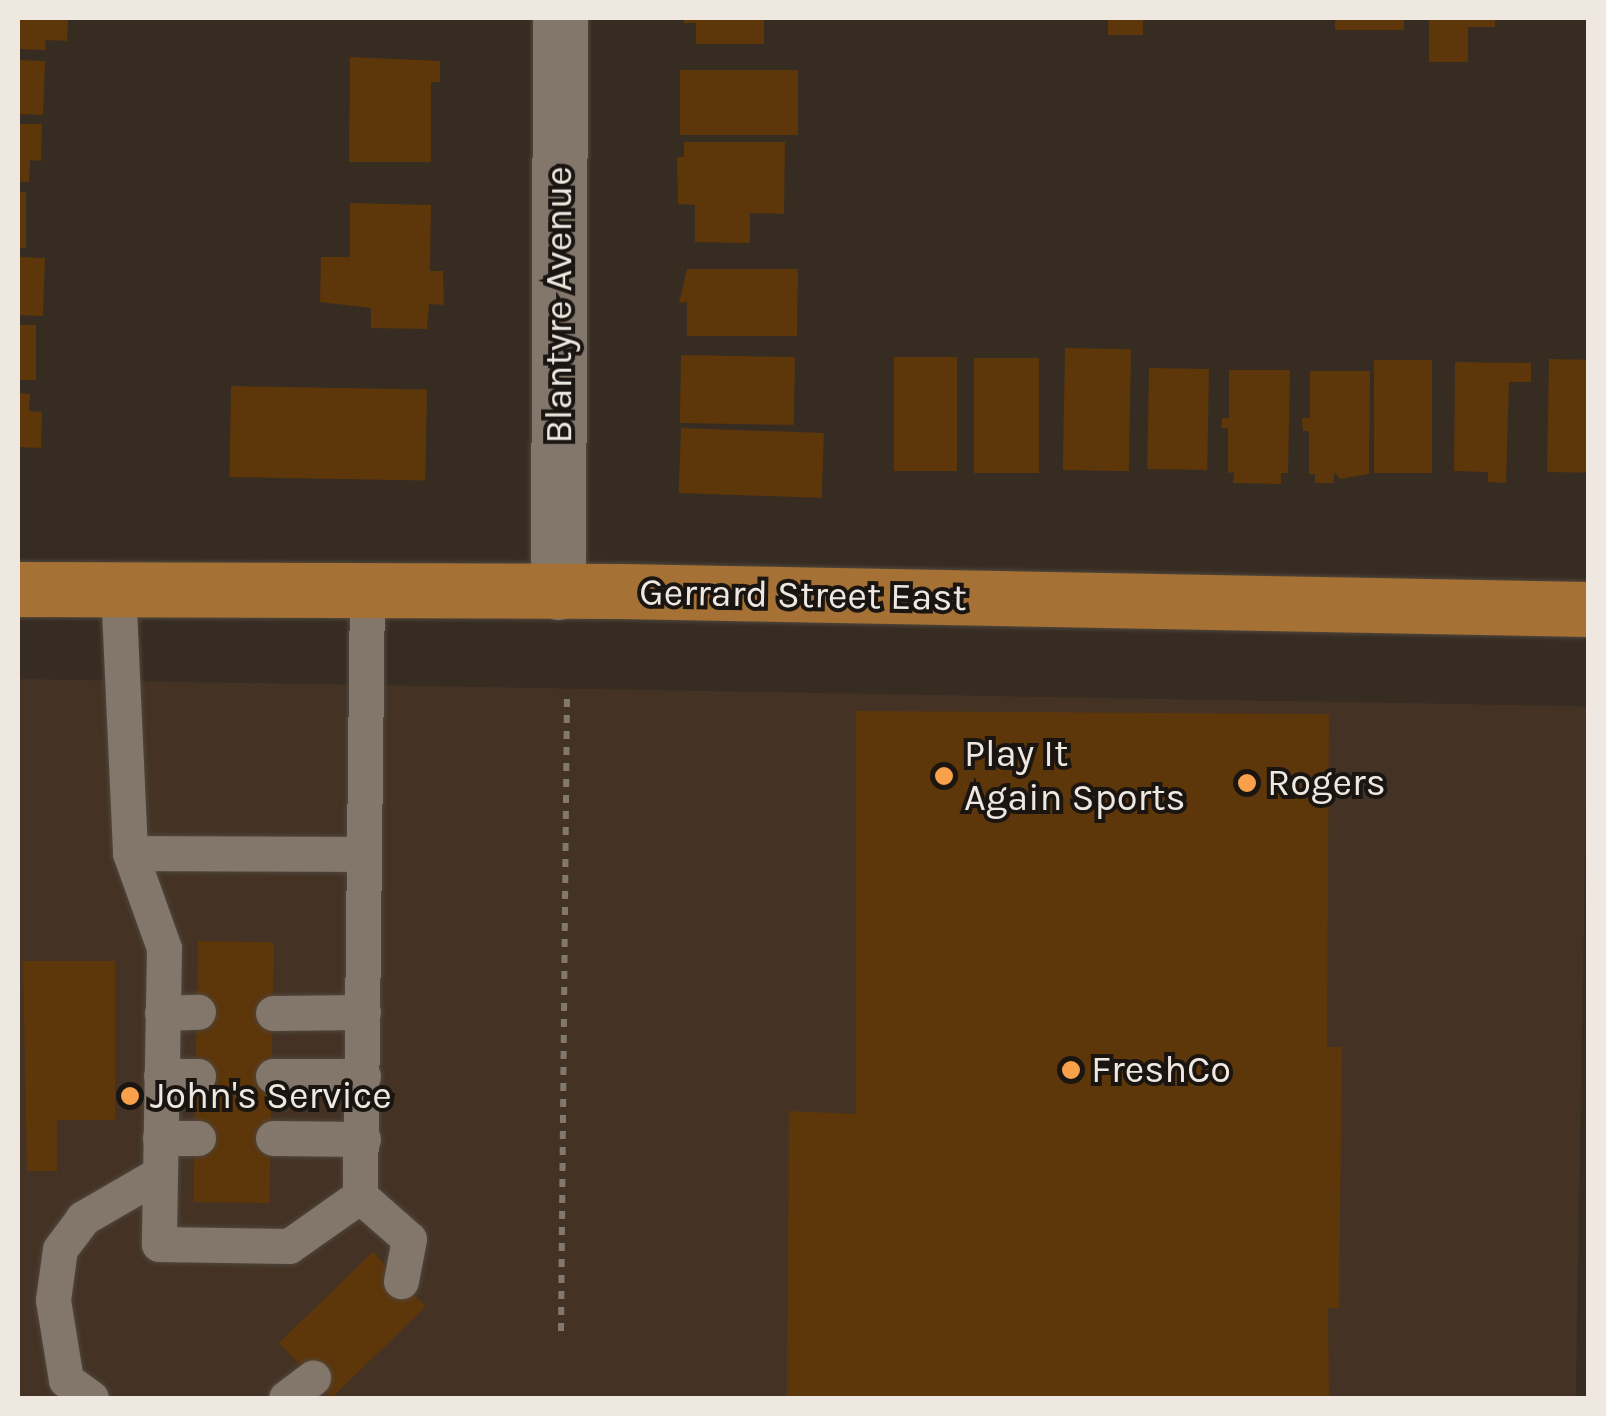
<!DOCTYPE html>
<style>
body{margin:0}
#map{position:relative;width:1606px;height:1416px;overflow:hidden;background:#372c22;font-family:Karla,sans-serif}
div>[style]{position:absolute}
.built>*{inset:0;background:#443325;transform-origin:0 0}
.building>*{inset:0;background:#5d360a;transform-origin:0 0}
.path>*{height:6px;margin-top:-3px;transform-origin:0;background:repeating-linear-gradient(90deg,#81786f 0 8px,transparent 0 16px)}
.roads{filter:drop-shadow(0 0 2px #50473e) drop-shadow(0 0 2px #50473e)}
.service>*{height:35px;margin:-17.5px;padding:0 17.5px;transform-origin:17.5px;border-radius:17.5px;background:#83766a}
.minor>*{height:55px;margin:-27.5px;padding:0 27.5px;transform-origin:27.5px;border-radius:27.5px;background:#83766a}
.primary>*{height:55px;margin:-27.5px;padding:0 27.5px;transform-origin:27.5px;border-radius:27.5px;background:#a57134}
.dots>*{width:28px;height:28px;translate:-50% -50%;box-sizing:border-box;border:5px solid #1a1511;border-radius:50%}
span{translate:-50% -50%;white-space:nowrap;text-align:center;line-height:1.15;-webkit-text-stroke:8px #1a1511;paint-order:stroke}
.street-label{font-size:38px;color:#efe8e1}
.poi-label{font-size:38px;color:#efe8e1}
.left{translate:0 -50%;text-align:left}
.frame{position:absolute;inset:0;border:20px solid #efe8e1;pointer-events:none}
</style>
<div id="map">
<div class="built">
<i style="left:18px;top:679px;width:1570px;height:719px;rotate:1deg"></i>
</div>
<div class="building">
<i style="clip-path:polygon(18px 18px,68px 18px,67px 41px,46px 40px,45px 50px,18px 49px)"></i>
<i style="clip-path:polygon(684px 18px,764px 18px,764px 44px,696px 44px,696px 23px,684px 23px)"></i>
<i style="left:1108px;top:18px;width:35px;height:17px"></i>
<i style="left:1335px;top:18px;width:69px;height:12px"></i>
<i style="clip-path:polygon(1429px 18px,1495px 18px,1495px 27px,1468px 27px,1468px 62px,1429px 62px)"></i>
<i style="clip-path:polygon(350px 57px,440px 61px,440px 82px,431px 82px,431px 162px,349px 162px)"></i>
<i style="left:18px;top:60px;width:27px;height:54px;rotate:2deg"></i>
<i style="left:680px;top:70px;width:118px;height:65px"></i>
<i style="clip-path:polygon(18px 124px,42px 124px,41px 161px,30px 160px,29px 182px,18px 182px)"></i>
<i style="clip-path:polygon(684px 142px,785px 142px,784px 214px,750px 213px,750px 243px,695px 242px,695px 205px,678px 204px,677px 157px,684px 157px)"></i>
<i style="left:18px;top:192px;width:8px;height:56px"></i>
<i style="clip-path:polygon(350px 203px,431px 205px,430px 271px,443px 271px,444px 305px,429px 304px,427px 329px,371px 328px,371px 308px,320px 302px,321px 257px,350px 257px)"></i>
<i style="left:18px;top:257px;width:27px;height:58px;rotate:2deg"></i>
<i style="clip-path:polygon(687px 269px,798px 269px,797px 336px,687px 336px,687px 302px,679px 303px)"></i>
<i style="left:18px;top:325px;width:18px;height:55px"></i>
<i style="left:1065px;top:348px;width:66px;height:122px;rotate:1deg"></i>
<i style="left:681px;top:355px;width:114px;height:68px;rotate:1deg"></i>
<i style="left:894px;top:357px;width:63px;height:114px"></i>
<i style="left:974px;top:358px;width:65px;height:115px"></i>
<i style="left:1549px;top:359px;width:39px;height:113px;rotate:1deg"></i>
<i style="left:1374px;top:360px;width:58px;height:113px"></i>
<i style="clip-path:polygon(1455px 362px,1531px 363px,1531px 382px,1509px 382px,1506px 483px,1488px 482px,1488px 472px,1454px 471px)"></i>
<i style="left:1149px;top:368px;width:60px;height:101px;rotate:1deg"></i>
<i style="clip-path:polygon(1229px 370px,1290px 370px,1288px 473px,1281px 473px,1281px 484px,1233px 483px,1234px 472px,1228px 473px,1228px 428px,1221px 428px,1222px 418px,1229px 418px)"></i>
<i style="clip-path:polygon(1310px 371px,1370px 371px,1369px 474px,1340px 479px,1334px 472px,1334px 483px,1315px 483px,1315px 474px,1309px 474px,1309px 431px,1303px 431px,1302px 418px,1310px 418px)"></i>
<i style="left:231px;top:386px;width:196px;height:91px;rotate:1deg"></i>
<i style="clip-path:polygon(18px 393px,30px 394px,29px 411px,42px 412px,41px 448px,18px 447px)"></i>
<i style="left:681px;top:428px;width:143px;height:65px;rotate:2deg"></i>
<i style="clip-path:polygon(856px 711px,1329px 714px,1327px 1047px,1342px 1047px,1339px 1308px,1328px 1308px,1329px 1398px,787px 1398px,789px 1111px,856px 1114px)"></i>
<i style="left:198px;top:941px;width:76px;height:261px;rotate:1deg"></i>
<i style="clip-path:polygon(23px 961px,115px 961px,115px 1120px,57px 1120px,57px 1171px,27px 1171px)"></i>
<i style="left:373px;top:1252px;width:76px;height:131px;rotate:46deg"></i>
</div>
<div class="path">
<i style="left:561px;top:1331px;width:637px;rotate:-89.46deg"></i>
</div>
<div class="roads">
<div class="service">
<i style="left:118px;top:587px;width:266px;rotate:87.4deg"></i>
<i style="left:130px;top:853px;width:101px;rotate:70.3deg"></i>
<i style="left:164px;top:948px;width:296px;rotate:91deg"></i>
<i style="left:159px;top:1244px;width:130px;rotate:0.9deg"></i>
<i style="left:289px;top:1246px;width:87px;rotate:-35.2deg"></i>
<i style="left:360px;top:1196px;width:607px;rotate:-89.34deg"></i>
<i style="left:130px;top:853px;width:234px;rotate:0.2deg"></i>
<i style="left:162px;top:1013px;width:36px;rotate:-2deg"></i>
<i style="left:273px;top:1013px;width:90px;rotate:-0.6deg"></i>
<i style="left:161px;top:1076px;width:37px"></i>
<i style="left:273px;top:1076px;width:90px"></i>
<i style="left:160px;top:1138px;width:38px"></i>
<i style="left:273px;top:1138px;width:90px;rotate:0.6deg"></i>
<i style="left:360px;top:1196px;width:65px;rotate:41.3deg"></i>
<i style="left:409px;top:1239px;width:43px;rotate:100.8deg"></i>
<i style="left:91px;top:1398px;width:31px;rotate:-144deg"></i>
<i style="left:66px;top:1380px;width:81px;rotate:-99.2deg"></i>
<i style="left:53px;top:1300px;width:51px;rotate:-82.2deg"></i>
<i style="left:60px;top:1249px;width:39px;rotate:-53deg"></i>
<i style="left:83px;top:1218px;width:88px;rotate:-30.1deg"></i>
<i style="left:286px;top:1398px;width:34px;rotate:-37deg"></i>
</div>
<div class="minor">
<i style="left:558px;top:592px;width:574px;rotate:-89.8deg"></i>
</div>
<div class="primary">
<i style="left:18px;top:589px;width:602px;rotate:0.19deg"></i>
<i style="left:620px;top:591px;width:968px;rotate:1.07deg"></i>
</div>
</div>
<div class="dots">
<i style="left:944px;top:776px;background:#f8a14a"></i>
<i style="left:1247px;top:783px;background:#f8a14a"></i>
<i style="left:1071px;top:1070px;background:#f8a14a"></i>
<i style="left:130px;top:1096px;background:#f8a14a"></i>
</div>
<div class="street-label">
<span style="left:559px;top:305px;rotate:-90deg">Blantyre Avenue</span>
<span style="left:803px;top:595px;rotate:1deg">Gerrard Street East</span>
</div>
<div class="poi-label">
<span class="left" style="left:964px;top:776px">Play It<br>Again Sports</span>
<span class="left" style="left:1267px;top:783px">Rogers</span>
<span class="left" style="left:1091px;top:1070px">FreshCo</span>
<span class="left" style="left:150px;top:1096px">John's Service</span>
</div>
<div class="frame"></div>
</div>
